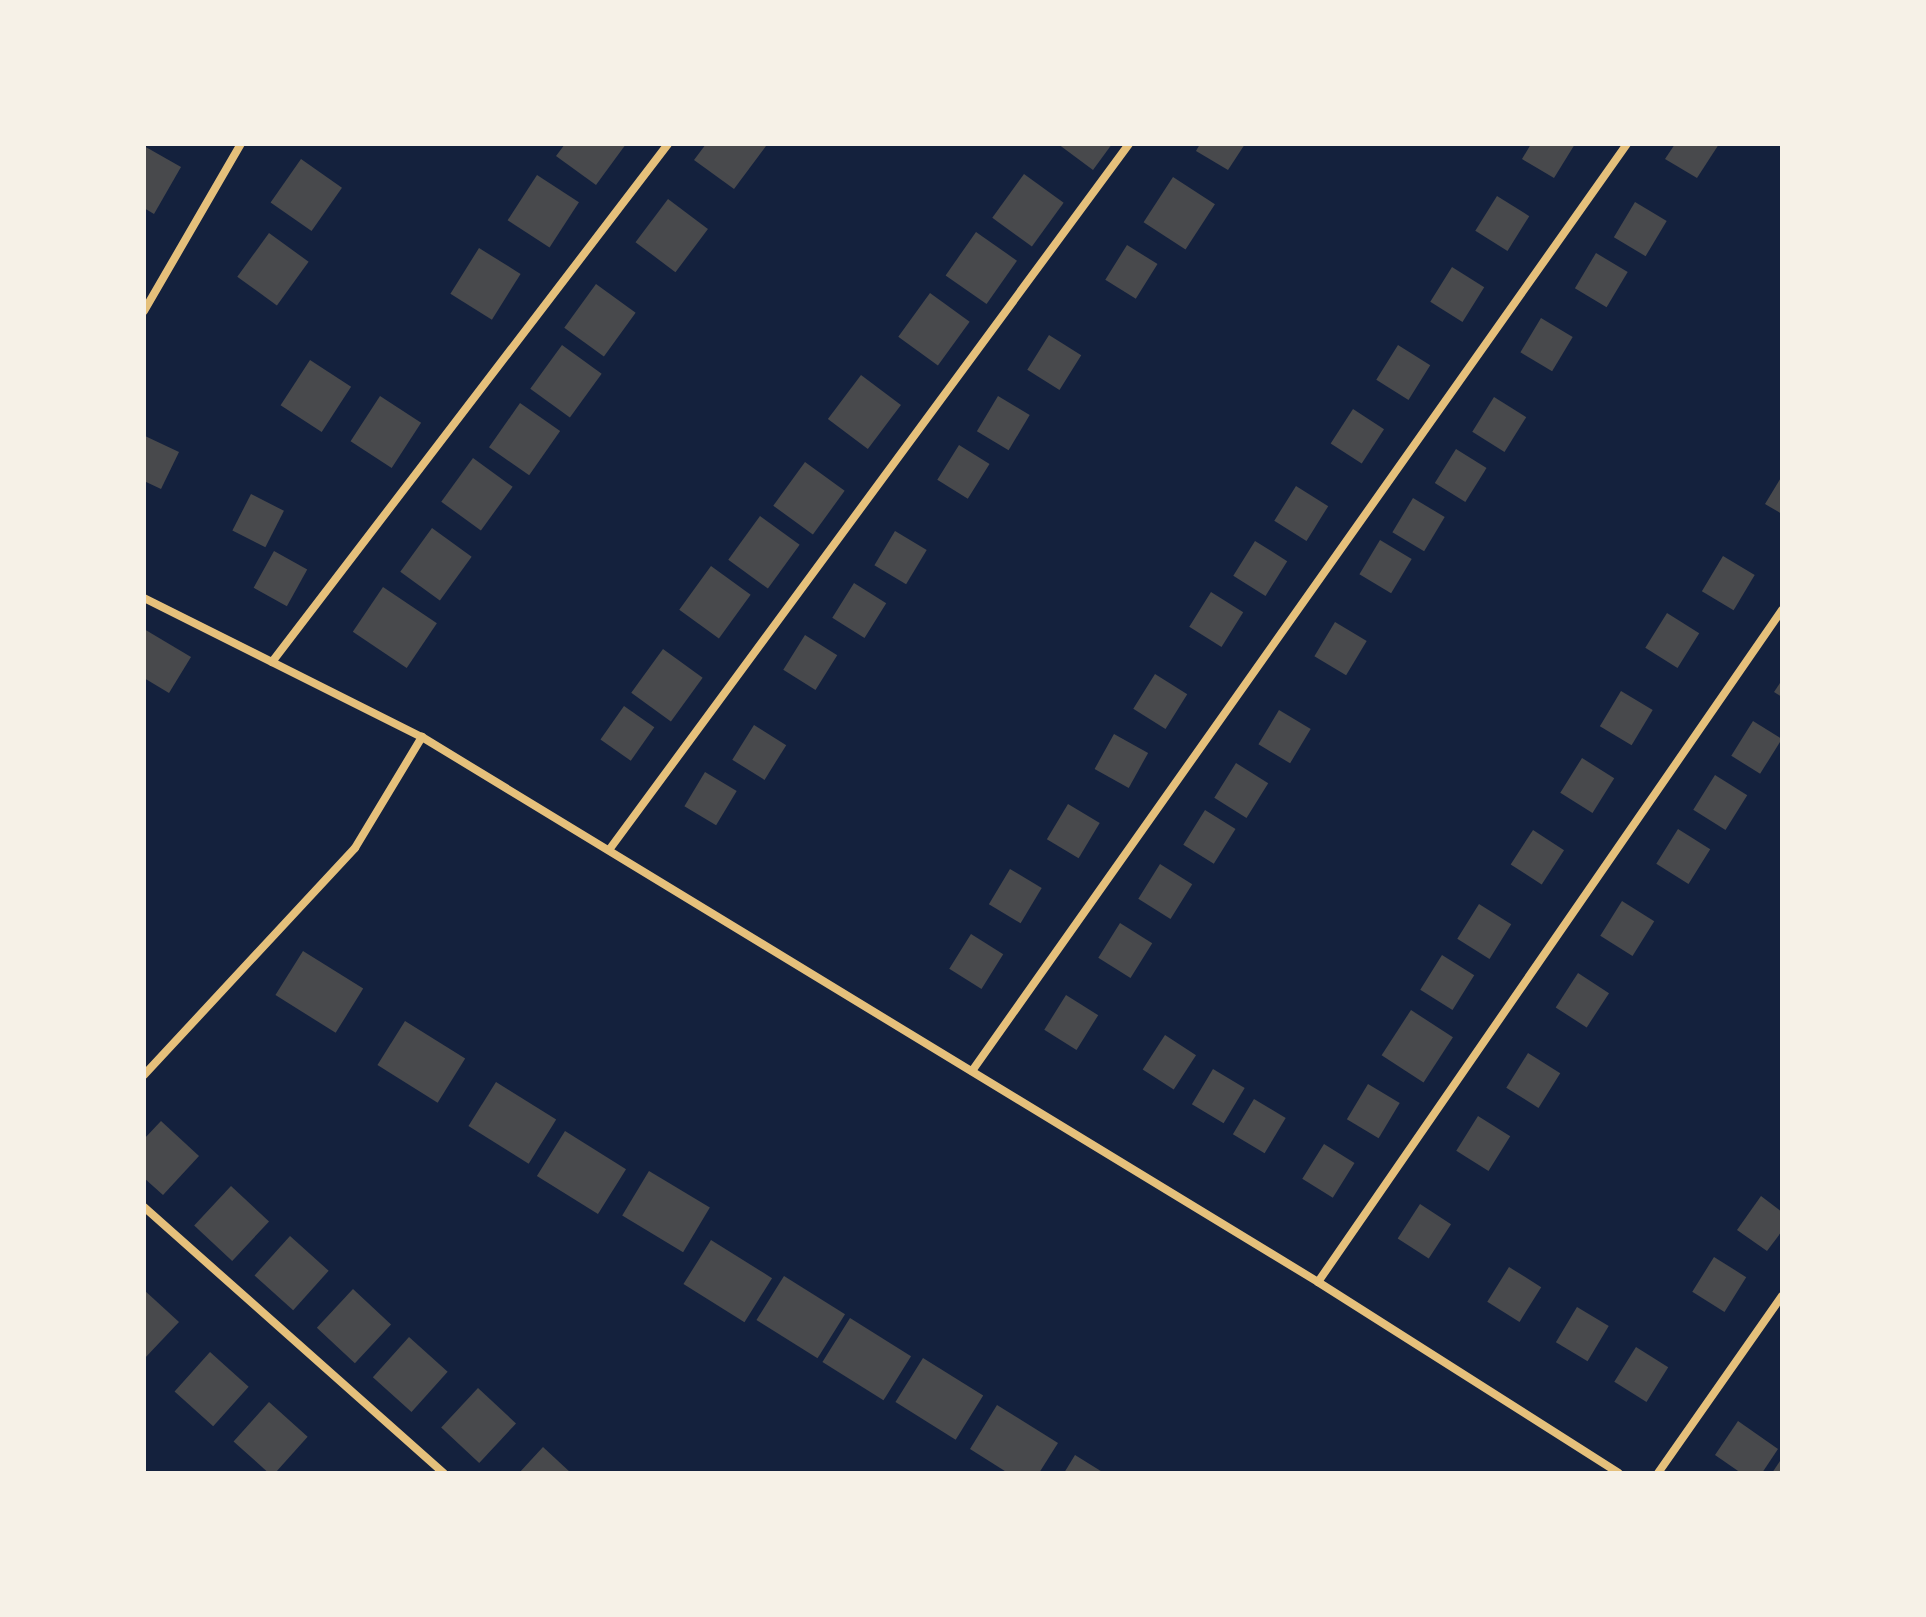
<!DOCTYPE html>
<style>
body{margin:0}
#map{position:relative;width:1926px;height:1617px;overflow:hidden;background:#14213d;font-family:"Source Serif 4",serif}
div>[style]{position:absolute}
.building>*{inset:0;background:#48494c;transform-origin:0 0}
.minor>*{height:8px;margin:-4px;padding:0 4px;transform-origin:4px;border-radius:4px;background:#e5c07b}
span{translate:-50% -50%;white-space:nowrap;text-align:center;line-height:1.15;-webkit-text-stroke:6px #f6f1e7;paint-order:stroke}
.frame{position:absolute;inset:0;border:146px solid #f6f1e7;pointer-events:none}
</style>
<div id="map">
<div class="building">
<i style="clip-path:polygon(565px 144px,626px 144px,596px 185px,556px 156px)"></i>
<i style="clip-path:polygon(706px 144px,763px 144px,766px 146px,734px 189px,694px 160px)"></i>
<i style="clip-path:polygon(1058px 144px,1112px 144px,1093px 170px)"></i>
<i style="clip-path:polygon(1200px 144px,1245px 144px,1228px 170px,1196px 151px)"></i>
<i style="clip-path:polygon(1531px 144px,1575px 144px,1554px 178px,1522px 159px)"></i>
<i style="clip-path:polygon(1675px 144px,1719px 144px,1697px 178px,1665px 159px)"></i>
<i style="clip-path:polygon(144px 146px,181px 167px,154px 214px,144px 208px)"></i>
<i style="left:301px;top:159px;width:50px;height:53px;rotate:35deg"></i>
<i style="left:1024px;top:174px;width:49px;height:54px;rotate:36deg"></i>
<i style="left:537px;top:175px;width:50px;height:54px;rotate:33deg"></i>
<i style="left:1173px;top:177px;width:50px;height:54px;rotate:33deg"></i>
<i style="left:1497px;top:196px;width:38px;height:41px;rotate:32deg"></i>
<i style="left:668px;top:199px;width:50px;height:54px;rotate:37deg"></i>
<i style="left:1635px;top:202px;width:37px;height:41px;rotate:31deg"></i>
<i style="left:976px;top:232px;width:50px;height:53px;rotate:35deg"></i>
<i style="left:269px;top:233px;width:49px;height:54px;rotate:36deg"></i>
<i style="left:1127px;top:245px;width:36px;height:41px;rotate:32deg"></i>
<i style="left:479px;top:248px;width:49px;height:54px;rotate:32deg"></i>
<i style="left:1596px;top:253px;width:37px;height:41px;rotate:31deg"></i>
<i style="left:1452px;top:267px;width:38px;height:41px;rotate:32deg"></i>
<i style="left:596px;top:284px;width:49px;height:54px;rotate:36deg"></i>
<i style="left:930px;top:293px;width:49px;height:54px;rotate:36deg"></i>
<i style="left:1541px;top:318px;width:37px;height:40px;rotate:31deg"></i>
<i style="left:1049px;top:335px;width:38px;height:41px;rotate:32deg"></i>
<i style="left:562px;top:345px;width:49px;height:54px;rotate:36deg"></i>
<i style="left:1398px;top:345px;width:38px;height:41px;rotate:32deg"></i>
<i style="left:310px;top:360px;width:49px;height:54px;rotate:33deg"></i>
<i style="left:861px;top:375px;width:50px;height:55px;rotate:37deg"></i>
<i style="left:380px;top:396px;width:49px;height:54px;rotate:33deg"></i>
<i style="left:998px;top:396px;width:37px;height:41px;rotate:31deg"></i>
<i style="left:1494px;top:397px;width:38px;height:41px;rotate:32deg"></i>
<i style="left:520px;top:403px;width:49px;height:54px;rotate:35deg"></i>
<i style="left:1353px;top:409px;width:37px;height:41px;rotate:33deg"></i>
<i style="clip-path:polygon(145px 436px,179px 452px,161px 489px,144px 481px)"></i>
<i style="left:959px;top:445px;width:36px;height:41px;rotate:32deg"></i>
<i style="left:1456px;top:449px;width:36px;height:40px;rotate:32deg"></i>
<i style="left:473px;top:458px;width:49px;height:54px;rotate:36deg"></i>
<i style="left:805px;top:462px;width:49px;height:54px;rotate:36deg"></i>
<i style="clip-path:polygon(1782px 476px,1782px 514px,1765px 504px)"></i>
<i style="left:1296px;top:486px;width:38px;height:41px;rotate:32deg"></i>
<i style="left:251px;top:494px;width:37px;height:41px;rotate:27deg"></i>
<i style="left:1413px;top:498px;width:37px;height:40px;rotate:31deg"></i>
<i style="left:760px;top:516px;width:49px;height:54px;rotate:36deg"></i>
<i style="left:432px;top:528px;width:49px;height:54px;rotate:36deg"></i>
<i style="left:895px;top:531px;width:37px;height:40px;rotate:31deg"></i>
<i style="left:1380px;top:540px;width:37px;height:40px;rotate:31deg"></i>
<i style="left:1255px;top:541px;width:38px;height:41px;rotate:32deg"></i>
<i style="left:274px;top:551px;width:38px;height:42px;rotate:29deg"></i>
<i style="left:1723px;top:556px;width:37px;height:41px;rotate:31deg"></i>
<i style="left:711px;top:566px;width:49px;height:54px;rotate:36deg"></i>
<i style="left:854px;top:583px;width:38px;height:41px;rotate:32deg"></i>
<i style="left:383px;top:587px;width:65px;height:54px;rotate:34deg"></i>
<i style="left:1211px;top:592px;width:38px;height:41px;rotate:32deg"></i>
<i style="left:1667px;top:613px;width:38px;height:41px;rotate:32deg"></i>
<i style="left:1335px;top:622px;width:37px;height:40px;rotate:31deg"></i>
<i style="clip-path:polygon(144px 629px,191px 657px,169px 693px,144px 678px)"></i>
<i style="left:805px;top:635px;width:38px;height:41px;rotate:32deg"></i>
<i style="left:663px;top:649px;width:49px;height:54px;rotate:36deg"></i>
<i style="left:1155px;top:674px;width:38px;height:41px;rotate:32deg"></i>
<i style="clip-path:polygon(1782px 680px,1782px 697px,1774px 692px)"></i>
<i style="left:1621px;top:691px;width:37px;height:41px;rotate:31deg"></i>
<i style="left:624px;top:706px;width:37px;height:41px;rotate:35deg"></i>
<i style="left:1279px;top:710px;width:37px;height:40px;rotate:31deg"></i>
<i style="left:1753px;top:721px;width:34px;height:41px;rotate:32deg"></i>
<i style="left:754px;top:725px;width:38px;height:41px;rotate:32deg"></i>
<i style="left:1114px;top:734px;width:39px;height:40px;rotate:29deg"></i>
<i style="left:1582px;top:758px;width:38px;height:41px;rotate:32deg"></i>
<i style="left:1236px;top:763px;width:38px;height:41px;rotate:32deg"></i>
<i style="left:705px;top:772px;width:37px;height:40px;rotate:31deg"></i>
<i style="left:1715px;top:775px;width:38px;height:41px;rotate:32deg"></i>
<i style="left:1068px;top:804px;width:37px;height:41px;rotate:31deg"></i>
<i style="left:1205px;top:810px;width:36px;height:41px;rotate:32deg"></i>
<i style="left:1678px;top:829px;width:38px;height:41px;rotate:32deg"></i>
<i style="left:1533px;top:830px;width:37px;height:41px;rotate:33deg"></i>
<i style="left:1160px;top:864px;width:38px;height:41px;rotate:32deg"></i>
<i style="left:1010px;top:869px;width:37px;height:41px;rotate:31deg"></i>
<i style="left:1622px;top:901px;width:38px;height:41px;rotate:32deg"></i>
<i style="left:1479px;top:904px;width:38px;height:41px;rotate:32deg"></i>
<i style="left:1120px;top:923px;width:38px;height:41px;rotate:32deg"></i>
<i style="left:971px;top:934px;width:38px;height:41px;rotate:32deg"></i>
<i style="left:303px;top:951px;width:71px;height:52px;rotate:32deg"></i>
<i style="left:1442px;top:955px;width:38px;height:41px;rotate:32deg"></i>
<i style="left:1578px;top:973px;width:37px;height:41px;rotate:33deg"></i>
<i style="left:1066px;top:995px;width:38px;height:41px;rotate:32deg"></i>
<i style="left:1411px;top:1010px;width:50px;height:54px;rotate:33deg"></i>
<i style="left:405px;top:1021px;width:71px;height:52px;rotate:32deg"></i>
<i style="left:1165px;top:1035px;width:37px;height:41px;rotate:33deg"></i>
<i style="left:1528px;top:1053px;width:38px;height:41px;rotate:32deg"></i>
<i style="left:1213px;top:1069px;width:37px;height:41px;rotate:31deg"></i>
<i style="left:496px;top:1082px;width:71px;height:52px;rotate:32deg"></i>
<i style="left:1368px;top:1084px;width:37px;height:41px;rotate:31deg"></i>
<i style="left:1254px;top:1099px;width:37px;height:41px;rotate:31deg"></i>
<i style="left:1478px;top:1116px;width:38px;height:41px;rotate:32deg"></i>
<i style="clip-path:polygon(161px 1121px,199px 1156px,163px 1195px,144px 1178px,144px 1139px)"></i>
<i style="left:565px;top:1131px;width:72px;height:53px;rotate:32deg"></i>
<i style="left:1324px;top:1144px;width:36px;height:41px;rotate:32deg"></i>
<i style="left:649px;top:1171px;width:71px;height:52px;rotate:31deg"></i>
<i style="left:231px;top:1186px;width:52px;height:54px;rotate:43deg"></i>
<i style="clip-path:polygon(1761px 1196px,1782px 1212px,1782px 1231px,1767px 1251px,1737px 1230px)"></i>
<i style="left:1420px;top:1204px;width:37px;height:41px;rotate:33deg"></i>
<i style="left:290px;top:1236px;width:52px;height:53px;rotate:42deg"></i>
<i style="left:711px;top:1240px;width:72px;height:52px;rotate:32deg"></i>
<i style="left:1714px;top:1257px;width:38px;height:41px;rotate:32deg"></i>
<i style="left:1509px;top:1267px;width:38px;height:41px;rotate:32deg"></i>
<i style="left:784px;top:1276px;width:72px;height:52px;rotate:32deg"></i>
<i style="left:353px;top:1289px;width:52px;height:53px;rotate:43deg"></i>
<i style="clip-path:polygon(144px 1290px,179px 1322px,144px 1359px)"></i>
<i style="left:1577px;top:1307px;width:37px;height:41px;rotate:31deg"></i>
<i style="left:850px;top:1318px;width:72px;height:52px;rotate:32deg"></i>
<i style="left:409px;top:1337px;width:52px;height:54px;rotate:42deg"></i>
<i style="left:1636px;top:1347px;width:38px;height:41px;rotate:32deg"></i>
<i style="left:210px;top:1352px;width:52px;height:53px;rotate:42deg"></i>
<i style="left:923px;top:1358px;width:71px;height:52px;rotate:32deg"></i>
<i style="left:478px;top:1388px;width:52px;height:54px;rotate:43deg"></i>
<i style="left:269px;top:1402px;width:52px;height:53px;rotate:42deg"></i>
<i style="clip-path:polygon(997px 1405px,1058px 1443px,1039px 1473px,1008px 1473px,970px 1449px)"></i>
<i style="clip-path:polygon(1738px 1421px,1778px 1449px,1762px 1473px,1741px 1473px,1715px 1455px)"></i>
<i style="clip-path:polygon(543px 1447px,571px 1473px,519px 1473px)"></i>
<i style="clip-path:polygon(1075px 1455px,1104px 1473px,1064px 1473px)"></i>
<i style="clip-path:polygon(1782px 1458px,1782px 1473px,1772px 1473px)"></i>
</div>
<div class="minor">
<i style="left:144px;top:311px;width:193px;rotate:-59.9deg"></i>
<i style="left:144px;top:598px;width:311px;rotate:26.6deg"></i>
<i style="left:422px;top:737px;width:1049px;rotate:31.31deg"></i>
<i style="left:1318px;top:1282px;width:356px;rotate:32.4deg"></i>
<i style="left:272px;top:662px;width:652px;rotate:-52.6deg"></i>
<i style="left:609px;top:850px;width:877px;rotate:-53.63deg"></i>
<i style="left:972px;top:1071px;width:1135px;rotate:-54.76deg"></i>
<i style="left:144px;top:1075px;width:310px;rotate:-47.1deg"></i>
<i style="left:355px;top:848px;width:130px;rotate:-58.9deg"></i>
<i style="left:144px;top:1207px;width:401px;rotate:41.6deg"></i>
<i style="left:1318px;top:1282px;width:817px;rotate:-55.38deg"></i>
<i style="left:1658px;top:1473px;width:216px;rotate:-55deg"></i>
</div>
<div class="frame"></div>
</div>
